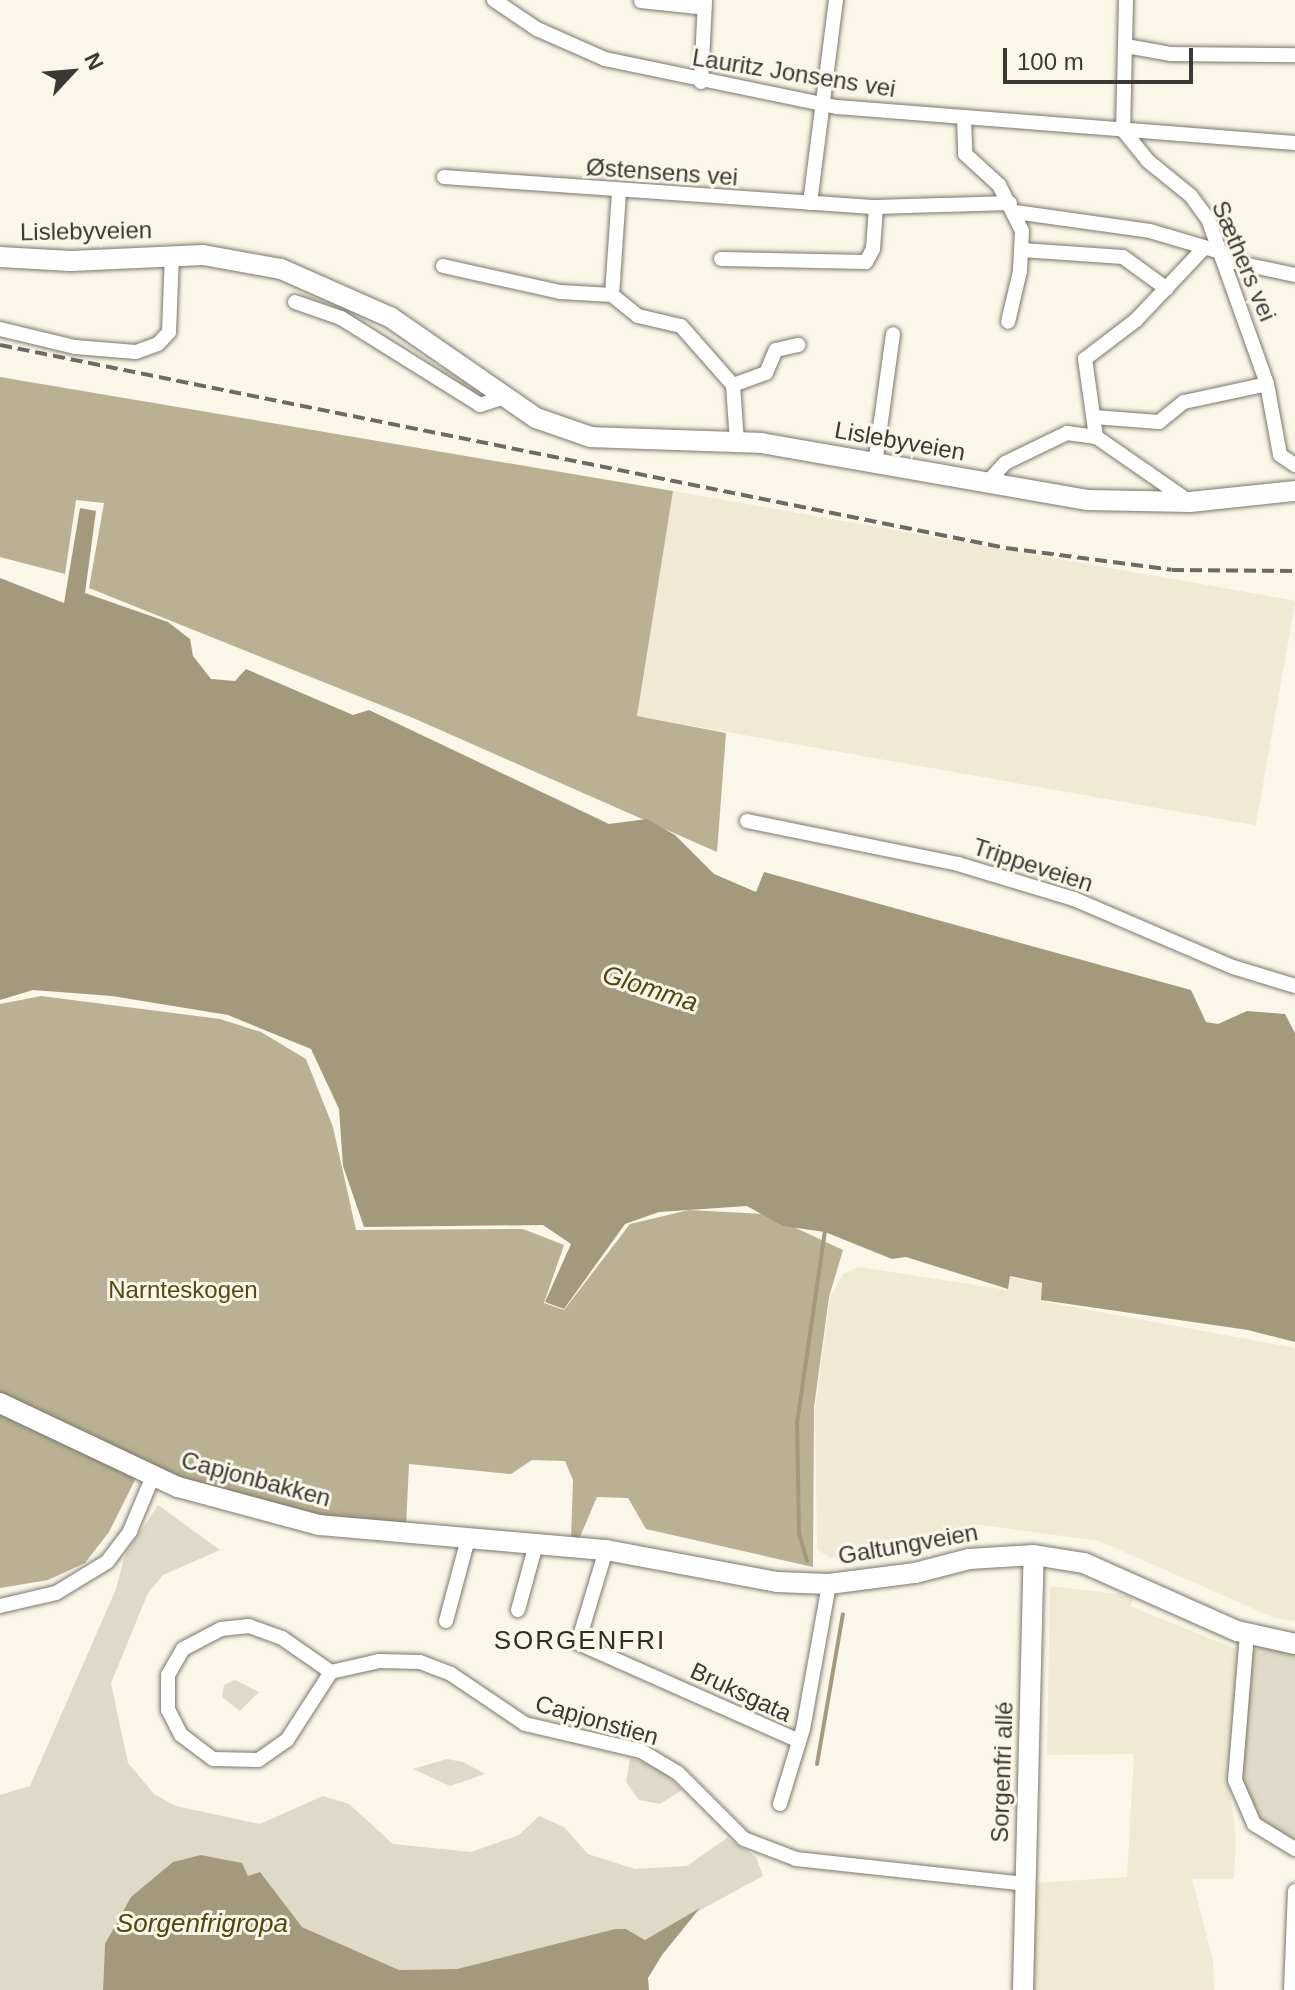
<!DOCTYPE html>
<meta charset="utf-8">
<style>
body{margin:0}
#map{position:relative;width:1295px;height:1990px;overflow:hidden;background:#faf6e8;font-family:Arial,sans-serif}
div>[style]{position:absolute}
.built>*{inset:0;background:#f0e9d4;transform-origin:0 0}
.green>*{inset:0;background:#dfd9c7}
.forest>*{inset:0;background:#bab093}
.water>*{inset:0;background:#a39a7d}
.stream>*{height:4px;margin:-2px;padding:0 2px;transform-origin:2px;border-radius:2px;background:#a39a7d}
.roads{filter:drop-shadow(0 0 2px #7b776b) drop-shadow(0 0 2px #7b776b)}
.street>*{height:14px;margin:-7px;padding:0 7px;transform-origin:7px;border-radius:7px;background:#fff}
.secondary>*{height:20px;margin:-10px;padding:0 10px;transform-origin:10px;border-radius:10px;background:#fff}
.rail>*{height:4px;margin-top:-2px;transform-origin:0;background:repeating-linear-gradient(90deg,#6d6a63 0 12px,transparent 0 18px)}
span{translate:-50% -50%;white-space:nowrap;text-align:center;line-height:1.15;-webkit-text-stroke:6px #faf6e8;paint-order:stroke}
.street-label{font-size:24px;color:#3b3934}
.park-label{font-size:24px;color:#574814}
.water-label{font-size:26px;color:#544410;font-style:italic}
.neighbourhood-label{font-size:26px;color:#302d22;letter-spacing:2px}
.north{position:absolute;left:32px;top:32px;width:80px;height:80px;-webkit-text-stroke:6px #faf6e8;paint-order:stroke;rotate:64deg;font-size:22px;font-weight:700;line-height:32px;text-align:center;color:#3b3934}
.north::after{content:'';display:block;margin:auto;width:28px;height:36px;background:#3b3934;clip-path:polygon(50% 0,100% 100%,50% 72%,0 100%)}
.scale{position:absolute;left:1003px;top:48px;width:190px;height:36px;box-sizing:border-box;border:4px solid #3b3934;border-top:0;padding-left:10px;font-size:24px;line-height:28px;white-space:nowrap;color:#3b3934;-webkit-text-stroke:6px #faf6e8;paint-order:stroke}
</style>
<div id="map">
<div class="built">
<i style="left:673px;top:491px;width:632px;height:228px;rotate:10deg"></i>
<i style="clip-path:polygon(859px 1267px,1007px 1290px,1009px 1277px,1042px 1284px,1041px 1301px,1295px 1348px,1295px 1621px,1275px 1618px,1099px 1541px,974px 1524px,830px 1558px,817px 1549px,815px 1409px,830px 1297px,843px 1274px)"></i>
<i style="clip-path:polygon(1050px 1586px,1134px 1596px,1130px 1606px,1238px 1650px,1228px 1777px,1236px 1838px,1234px 1879px,1192px 1879px,1213px 1961px,1214px 1990px,1023px 1990px,1035px 1883px,1127px 1877px,1134px 1754px,1047px 1755px)"></i>
</div>
<div class="green">
<i style="clip-path:polygon(158px 1505px,220px 1550px,163px 1575px,148px 1593px,111px 1683px,128px 1763px,154px 1794px,176px 1806px,260px 1824px,323px 1796px,349px 1804px,393px 1844px,471px 1852px,519px 1835px,539px 1816px,564px 1827px,588px 1854px,635px 1869px,687px 1866px,727px 1838px,756px 1857px,763px 1876px,645px 1940px,626px 1929px,615px 1929px,457px 1969px,399px 1970px,302px 1927px,248px 1876px,241px 1863px,201px 1855px,105px 1944px,103px 1990px,0 1990px,0 1795px,30px 1786px,116px 1589px,125px 1555px)"></i>
<i style="clip-path:polygon(1263px 1645px,1295px 1650px,1295px 1844px,1263px 1827px,1240px 1779px,1250px 1654px)"></i>
<i style="clip-path:polygon(235px 1680px,259px 1692px,240px 1711px,222px 1697px,224px 1685px)"></i>
<i style="clip-path:polygon(630px 1758px,659px 1768px,682px 1790px,660px 1804px,639px 1800px,626px 1782px)"></i>
<i style="clip-path:polygon(447px 1759px,463px 1762px,485px 1774px,450px 1786px,413px 1769px)"></i>
</div>
<div class="forest">
<i style="clip-path:polygon(0 377px,673px 491px,637px 716px,726px 733px,717px 852px,413px 718px,89px 588px,104px 503px,76px 500px,65px 574px,0 557px)"></i>
<i style="clip-path:polygon(41px 996px,220px 1019px,261px 1032px,306px 1059px,333px 1127px,356px 1230px,523px 1229px,564px 1245px,544px 1303px,564px 1310px,630px 1224px,689px 1210px,766px 1214px,843px 1250px,829px 1297px,814px 1407px,813px 1567px,646px 1529px,628px 1498px,597px 1497px,579px 1539px,571px 1539px,573px 1480px,565px 1461px,532px 1460px,511px 1474px,409px 1464px,406px 1526px,323px 1519px,141px 1468px,109px 1532px,85px 1563px,48px 1580px,0 1588px,0 1004px)"></i>
</div>
<div class="water">
<i style="clip-path:polygon(80px 508px,96px 511px,85px 593px,168px 622px,190px 639px,193px 656px,211px 679px,235px 681px,246px 669px,353px 715px,369px 710px,609px 824px,647px 819px,675px 835px,714px 874px,756px 892px,764px 872px,1191px 990px,1206px 1022px,1218px 1024px,1247px 1011px,1285px 1014px,1295px 1033px,1295px 1342px,1248px 1330px,1041px 1300px,1042px 1283px,1010px 1276px,1008px 1289px,906px 1257px,892px 1259px,825px 1232px,783px 1226px,747px 1206px,659px 1212px,625px 1224px,564px 1309px,545px 1302px,571px 1244px,543px 1225px,364px 1227px,343px 1166px,339px 1109px,311px 1049px,228px 1015px,112px 996px,33px 990px,0 1000px,0 578px,64px 603px)"></i>
<i style="clip-path:polygon(201px 1855px,242px 1863px,248px 1876px,260px 1872px,302px 1927px,399px 1970px,457px 1969px,615px 1929px,626px 1929px,645px 1940px,700px 1908px,662px 1955px,648px 1978px,649px 1990px,103px 1990px,105px 1944px,131px 1897px,173px 1862px)"></i>
</div>
<div class="stream">
<i style="left:807px;top:1561px;width:29px;rotate:-106deg"></i>
<i style="left:799px;top:1533px;width:110px;rotate:-91deg"></i>
<i style="left:797px;top:1423px;width:193px;rotate:-81.7deg"></i>
<i style="left:817px;top:1764px;width:152px;rotate:-80.2deg"></i>
</div>
<div class="roads">
<div class="street">
<i style="left:494px;top:0;width:52px;rotate:34deg"></i>
<i style="left:537px;top:29px;width:74px;rotate:23.8deg"></i>
<i style="left:605px;top:59px;width:237px;rotate:11.7deg"></i>
<i style="left:837px;top:107px;width:459px;rotate:4.5deg"></i>
<i style="left:1126px;top:0;width:130px;rotate:91.3deg"></i>
<i style="left:1123px;top:130px;width:40px;rotate:51deg"></i>
<i style="left:1148px;top:161px;width:55px;rotate:39.1deg"></i>
<i style="left:1191px;top:196px;width:29px;rotate:54deg"></i>
<i style="left:1208px;top:219px;width:175px;rotate:70.3deg"></i>
<i style="left:1267px;top:384px;width:72px;rotate:79.6deg"></i>
<i style="left:1280px;top:455px;width:18px;rotate:34deg"></i>
<i style="left:641px;top:1px;width:64px;rotate:6.2deg"></i>
<i style="left:1126px;top:46px;width:46px;rotate:10.1deg"></i>
<i style="left:1171px;top:54px;width:124px;rotate:0.5deg"></i>
<i style="left:701px;top:82px;width:82px;rotate:-87.2deg"></i>
<i style="left:964px;top:117px;width:37px;rotate:88deg"></i>
<i style="left:965px;top:154px;width:46px;rotate:42.4deg"></i>
<i style="left:999px;top:185px;width:51px;rotate:63.4deg"></i>
<i style="left:1022px;top:231px;width:40px;rotate:92.9deg"></i>
<i style="left:1020px;top:271px;width:52px;rotate:103.2deg"></i>
<i style="left:444px;top:177px;width:433px;rotate:4deg"></i>
<i style="left:876px;top:207px;width:134px;rotate:-1.7deg"></i>
<i style="left:810px;top:203px;width:205px;rotate:-82.7deg"></i>
<i style="left:1015px;top:212px;width:136px;rotate:8deg"></i>
<i style="left:1150px;top:231px;width:74px;rotate:16.5deg"></i>
<i style="left:1221px;top:252px;width:16px;rotate:38deg"></i>
<i style="left:1234px;top:262px;width:62px;rotate:12deg"></i>
<i style="left:1022px;top:250px;width:101px;rotate:4deg"></i>
<i style="left:1123px;top:257px;width:54px;rotate:36deg"></i>
<i style="left:721px;top:259px;width:145px;rotate:1.2deg"></i>
<i style="left:866px;top:262px;width:15px;rotate:-62deg"></i>
<i style="left:873px;top:249px;width:42px;rotate:-85.9deg"></i>
<i style="left:443px;top:266px;width:120px;rotate:12.5deg"></i>
<i style="left:560px;top:292px;width:52px;rotate:3.3deg"></i>
<i style="left:612px;top:295px;width:33px;rotate:39deg"></i>
<i style="left:638px;top:316px;width:44px;rotate:13.1deg"></i>
<i style="left:681px;top:326px;width:79px;rotate:48.6deg"></i>
<i style="left:733px;top:385px;width:57px;rotate:86deg"></i>
<i style="left:612px;top:295px;width:103px;rotate:-86.1deg"></i>
<i style="left:295px;top:302px;width:49px;rotate:19.2deg"></i>
<i style="left:341px;top:318px;width:164px;rotate:32deg"></i>
<i style="left:480px;top:405px;width:26px;rotate:-18deg"></i>
<i style="left:0;top:329px;width:77px;rotate:13.5deg"></i>
<i style="left:75px;top:347px;width:61px;rotate:4.7deg"></i>
<i style="left:136px;top:352px;width:23px;rotate:-20deg"></i>
<i style="left:158px;top:344px;width:16px;rotate:-47deg"></i>
<i style="left:169px;top:332px;width:77px;rotate:-87.8deg"></i>
<i style="left:733px;top:385px;width:35px;rotate:-20deg"></i>
<i style="left:766px;top:373px;width:25px;rotate:-67deg"></i>
<i style="left:776px;top:350px;width:23px;rotate:-13deg"></i>
<i style="left:1094px;top:417px;width:65px;rotate:4.4deg"></i>
<i style="left:1159px;top:422px;width:32px;rotate:-39deg"></i>
<i style="left:1184px;top:402px;width:85px;rotate:-12.2deg"></i>
<i style="left:875px;top:464px;width:131px;rotate:-82.1deg"></i>
<i style="left:988px;top:482px;width:25px;rotate:-48deg"></i>
<i style="left:1005px;top:463px;width:69px;rotate:-25.8deg"></i>
<i style="left:1067px;top:433px;width:29px;rotate:8deg"></i>
<i style="left:1190px;top:502px;width:114px;rotate:-145.3deg"></i>
<i style="left:1096px;top:437px;width:79px;rotate:-98deg"></i>
<i style="left:1085px;top:359px;width:64px;rotate:-37.4deg"></i>
<i style="left:1136px;top:320px;width:99px;rotate:-46.6deg"></i>
<i style="left:747px;top:821px;width:215px;rotate:11.5deg"></i>
<i style="left:958px;top:864px;width:121px;rotate:16.8deg"></i>
<i style="left:1074px;top:899px;width:173px;rotate:23.2deg"></i>
<i style="left:1233px;top:967px;width:65px;rotate:17deg"></i>
<i style="left:606px;top:1550px;width:97px;rotate:106.8deg"></i>
<i style="left:578px;top:1643px;width:242px;rotate:23.9deg"></i>
<i style="left:0;top:1606px;width:57px;rotate:-13.1deg"></i>
<i style="left:56px;top:1593px;width:60px;rotate:-31.3deg"></i>
<i style="left:107px;top:1562px;width:39px;rotate:-53deg"></i>
<i style="left:130px;top:1531px;width:60px;rotate:-67.3deg"></i>
<i style="left:518px;top:1610px;width:68px;rotate:-74.7deg"></i>
<i style="left:446px;top:1621px;width:85px;rotate:-75deg"></i>
<i style="left:1247px;top:1634px;width:146px;rotate:94.7deg"></i>
<i style="left:1235px;top:1780px;width:48px;rotate:66.6deg"></i>
<i style="left:1254px;top:1824px;width:48px;rotate:31.4deg"></i>
<i style="left:331px;top:1672px;width:81px;rotate:122.9deg"></i>
<i style="left:287px;top:1740px;width:35px;rotate:145deg"></i>
<i style="left:258px;top:1760px;width:45px;rotate:-178.7deg"></i>
<i style="left:213px;top:1759px;width:40px;rotate:-143deg"></i>
<i style="left:181px;top:1735px;width:28px;rotate:-117deg"></i>
<i style="left:168px;top:1710px;width:35px;rotate:-90deg"></i>
<i style="left:168px;top:1675px;width:30px;rotate:-60deg"></i>
<i style="left:183px;top:1649px;width:43px;rotate:-27.8deg"></i>
<i style="left:221px;top:1629px;width:28px;rotate:-6deg"></i>
<i style="left:249px;top:1626px;width:35px;rotate:20deg"></i>
<i style="left:282px;top:1638px;width:60px;rotate:34.8deg"></i>
<i style="left:331px;top:1672px;width:49px;rotate:-12.9deg"></i>
<i style="left:379px;top:1661px;width:41px;rotate:1.4deg"></i>
<i style="left:420px;top:1662px;width:33px;rotate:21deg"></i>
<i style="left:451px;top:1674px;width:89px;rotate:34deg"></i>
<i style="left:525px;top:1724px;width:119px;rotate:13.1deg"></i>
<i style="left:641px;top:1751px;width:43px;rotate:30.7deg"></i>
<i style="left:678px;top:1773px;width:93px;rotate:45deg"></i>
<i style="left:744px;top:1839px;width:56px;rotate:21deg"></i>
<i style="left:796px;top:1859px;width:230px;rotate:6.2deg"></i>
<i style="left:780px;top:1804px;width:78px;rotate:-73deg"></i>
<i style="left:803px;top:1729px;width:147px;rotate:-79.8deg"></i>
<i style="left:1291px;top:1990px;width:99px;rotate:-87.7deg"></i>
</div>
<div class="secondary">
<i style="left:0;top:257px;width:71px;rotate:3.2deg"></i>
<i style="left:71px;top:261px;width:132px;rotate:-2.6deg"></i>
<i style="left:203px;top:255px;width:79px;rotate:10.2deg"></i>
<i style="left:281px;top:269px;width:119px;rotate:23.8deg"></i>
<i style="left:390px;top:317px;width:178px;rotate:34.7deg"></i>
<i style="left:536px;top:418px;width:58px;rotate:19.1deg"></i>
<i style="left:591px;top:437px;width:170px;rotate:2deg"></i>
<i style="left:761px;top:443px;width:332px;rotate:9.9deg"></i>
<i style="left:1088px;top:500px;width:102px;rotate:1.1deg"></i>
<i style="left:1190px;top:502px;width:106px;rotate:-6deg"></i>
<i style="left:0;top:1403px;width:197px;rotate:25.3deg"></i>
<i style="left:178px;top:1487px;width:146px;rotate:15.1deg"></i>
<i style="left:319px;top:1525px;width:288px;rotate:5deg"></i>
<i style="left:606px;top:1550px;width:174px;rotate:10.6deg"></i>
<i style="left:777px;top:1582px;width:52px;rotate:2.2deg"></i>
<i style="left:829px;top:1584px;width:87px;rotate:-7.3deg"></i>
<i style="left:915px;top:1573px;width:56px;rotate:-14.5deg"></i>
<i style="left:969px;top:1559px;width:65px;rotate:-3.5deg"></i>
<i style="left:1034px;top:1555px;width:51px;rotate:9.1deg"></i>
<i style="left:1084px;top:1563px;width:167px;rotate:24deg"></i>
<i style="left:1237px;top:1631px;width:59px;rotate:12.6deg"></i>
<i style="left:1023px;top:1990px;width:435px;rotate:-88.6deg"></i>
</div>
</div>
<div class="rail">
<i style="left:0;top:345px;width:1026px;rotate:11.41deg"></i>
<i style="left:1006px;top:548px;width:167px;rotate:7.5deg"></i>
<i style="left:1172px;top:570px;width:123px;rotate:0.5deg"></i>
</div>
<div class="street-label">
<span style="left:794px;top:73px;rotate:9deg">Lauritz Jonsens vei</span>
<span style="left:662px;top:172px;rotate:4deg">Østensens vei</span>
<span style="left:86px;top:231px;rotate:-1deg">Lislebyveien</span>
<span style="left:1244px;top:261px;rotate:67deg">Sæthers vei</span>
<span style="left:900px;top:441px;rotate:10deg">Lislebyveien</span>
<span style="left:1033px;top:865px;rotate:18deg">Trippeveien</span>
<span style="left:256px;top:1479px;rotate:15deg">Capjonbakken</span>
<span style="left:908px;top:1544px;rotate:-10deg">Galtungveien</span>
<span style="left:741px;top:1692px;rotate:25deg">Bruksgata</span>
<span style="left:597px;top:1720px;rotate:16deg">Capjonstien</span>
<span style="left:1002px;top:1772px;rotate:-88deg">Sorgenfri allé</span>
</div>
<div class="park-label">
<span style="left:183px;top:1290px">Narnteskogen</span>
</div>
<div class="water-label">
<span style="left:650px;top:989px;rotate:18deg">Glomma</span>
<span style="left:202px;top:1924px">Sorgenfrigropa</span>
</div>
<div class="neighbourhood-label">
<span style="left:580px;top:1641px">SORGENFRI</span>
</div>
<div class="north">N</div>
<div class="scale">100 m</div>
</div>
